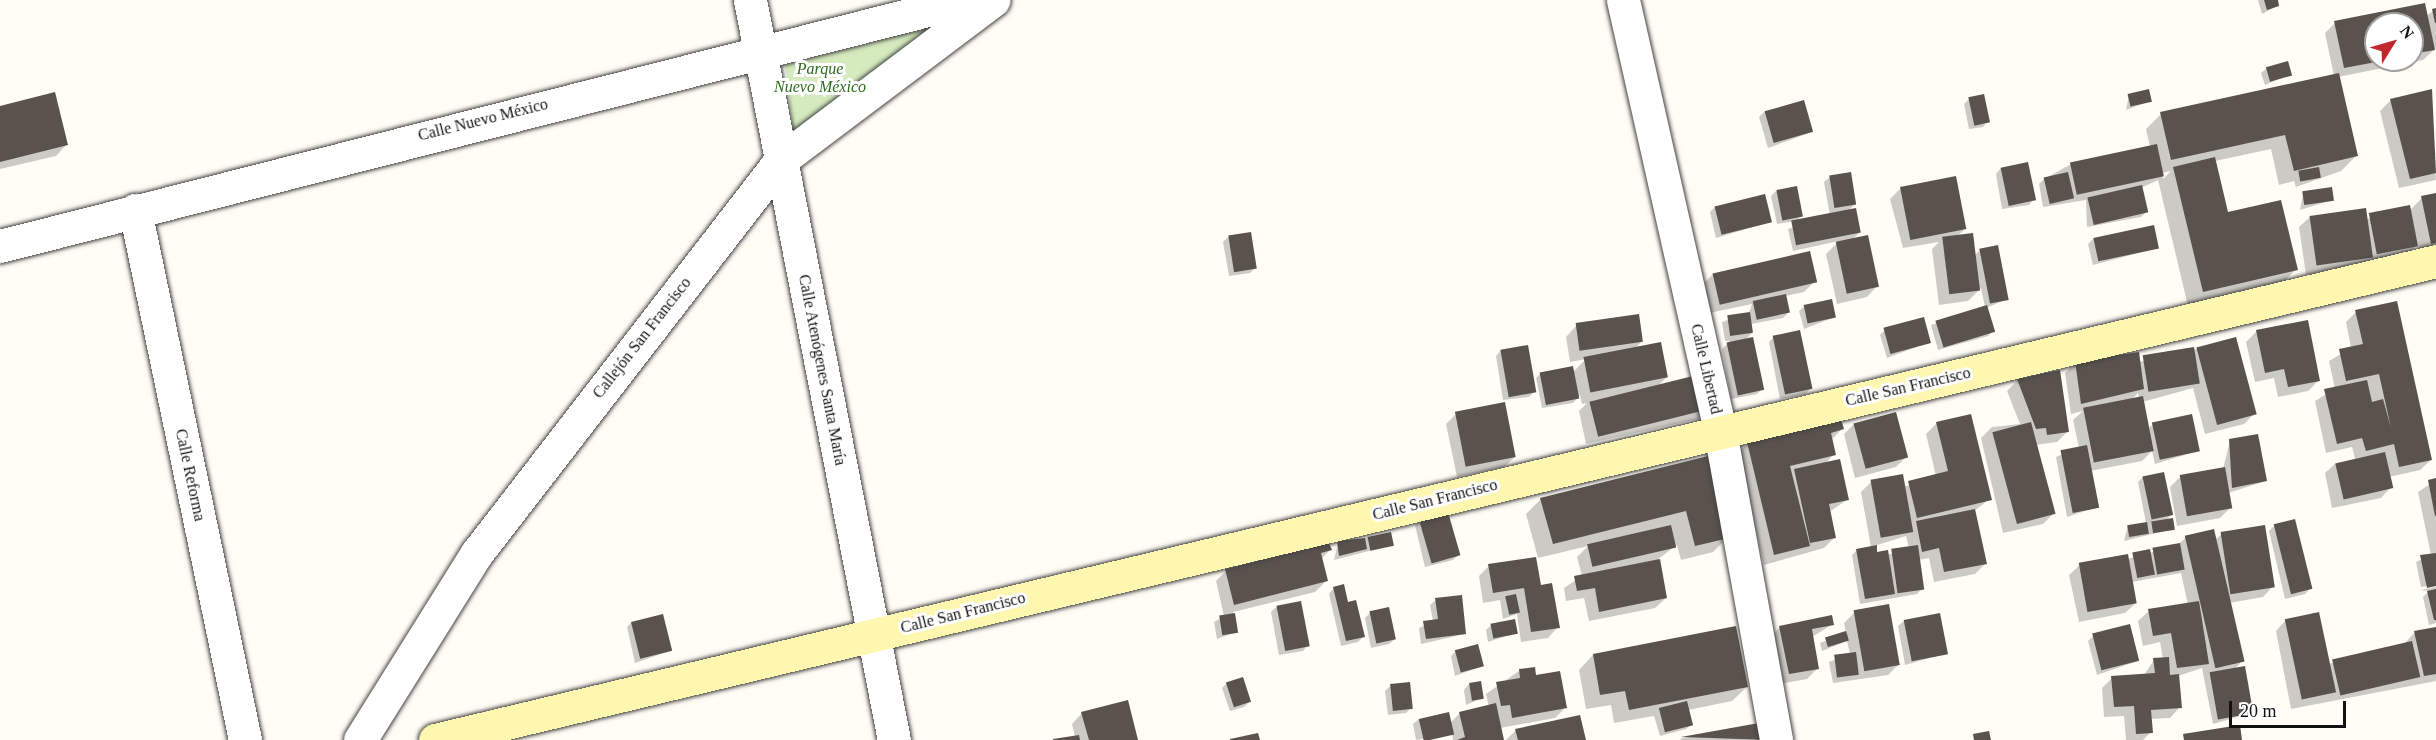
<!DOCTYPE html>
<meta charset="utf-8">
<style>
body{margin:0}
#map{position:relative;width:2436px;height:740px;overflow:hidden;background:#fffdf5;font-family:Georgia,serif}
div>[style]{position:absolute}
.green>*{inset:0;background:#d5ebbd}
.shadow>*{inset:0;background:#0003}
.building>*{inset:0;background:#5a524d;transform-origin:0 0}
.roads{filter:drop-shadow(0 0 2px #444) drop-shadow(0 0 2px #444)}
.street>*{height:33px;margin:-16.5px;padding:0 16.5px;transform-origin:16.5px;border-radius:16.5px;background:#fff}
.secondary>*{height:33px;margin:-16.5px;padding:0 16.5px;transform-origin:16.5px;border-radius:16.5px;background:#fff6b0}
span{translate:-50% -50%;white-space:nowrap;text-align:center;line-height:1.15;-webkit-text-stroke:6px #fff;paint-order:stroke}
.park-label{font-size:16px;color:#2f6b1f;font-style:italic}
.street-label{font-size:16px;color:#111}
.north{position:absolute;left:2364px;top:12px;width:60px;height:60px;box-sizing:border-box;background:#fff;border:2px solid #a0a0a0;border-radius:50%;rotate:53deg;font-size:16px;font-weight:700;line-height:24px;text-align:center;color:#111}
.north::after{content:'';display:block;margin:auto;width:21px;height:27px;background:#c4262e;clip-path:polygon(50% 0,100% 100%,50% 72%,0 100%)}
.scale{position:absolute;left:2229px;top:701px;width:117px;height:27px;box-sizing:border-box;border:3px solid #111;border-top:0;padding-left:8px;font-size:18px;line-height:21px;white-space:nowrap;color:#111;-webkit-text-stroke:4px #fff;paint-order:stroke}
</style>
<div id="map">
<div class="green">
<i style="clip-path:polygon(981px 1px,794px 139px,784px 54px)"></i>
</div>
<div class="shadow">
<i style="clip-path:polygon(2258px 0,2276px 0,2277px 6px,2262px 14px)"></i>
<i style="clip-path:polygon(evenodd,2436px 9px,2436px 48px,2423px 60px,2338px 77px,2356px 156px,2341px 171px,2296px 187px,2294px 181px,2279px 185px,2271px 149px,2215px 161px,2227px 213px,2296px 269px,2282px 284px,2188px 306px,2158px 180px,2141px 188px,2146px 212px,2141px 217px,2087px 227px,2086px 200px,2043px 207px,2039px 184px,2044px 179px,2071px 164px,2150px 147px,2146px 129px,2161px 114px,2334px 76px,2325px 33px,2335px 23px,2426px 16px,2436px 9px,2376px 24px,2412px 24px,2412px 60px,2376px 60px,2376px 24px,2436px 9px,2171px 171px,2163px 179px,2162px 173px,2171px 171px)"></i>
<i style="clip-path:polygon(2267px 68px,2291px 74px,2265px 85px,2261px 73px)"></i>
<i style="clip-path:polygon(2431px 91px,2436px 180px,2399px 188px,2380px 111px,2391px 100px)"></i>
<i style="clip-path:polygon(2129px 95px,2150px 101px,2126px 110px)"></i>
<i style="clip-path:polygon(1969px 99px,1988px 121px,1983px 127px,1969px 129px,1964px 104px)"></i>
<i style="clip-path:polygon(0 108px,66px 145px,56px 156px,0 169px)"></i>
<i style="clip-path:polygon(1764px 112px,1812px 132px,1768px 148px,1759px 117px)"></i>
<i style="clip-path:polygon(2001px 168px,2034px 199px,2029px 205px,2002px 209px,1996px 174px)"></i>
<i style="clip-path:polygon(1830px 177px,1855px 204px,1847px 212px,1860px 232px,1852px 240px,1877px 286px,1867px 297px,1837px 304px,1826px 254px,1839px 241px,1793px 251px,1788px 229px,1830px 216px,1824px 182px)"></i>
<i style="clip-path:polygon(1901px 188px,1965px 229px,1956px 237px,1974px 256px,1980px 250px,2007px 299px,1986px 308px,1993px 331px,1988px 336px,1938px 350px,1931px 325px,1985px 307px,1981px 288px,1968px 301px,1939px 305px,1932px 249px,1939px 242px,1903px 248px,1890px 199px)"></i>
<i style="clip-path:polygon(1776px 191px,1801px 216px,1796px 221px,1777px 224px,1771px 196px)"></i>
<i style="clip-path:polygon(2303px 194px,2332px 200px,2300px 210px)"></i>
<i style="clip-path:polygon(2436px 195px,2436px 251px,2420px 254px,2418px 244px,2406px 256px,2306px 275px,2299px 227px,2310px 217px,2366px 219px,2410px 210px,2422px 198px)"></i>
<i style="clip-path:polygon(1715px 207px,1770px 222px,1716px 238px,1710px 212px)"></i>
<i style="clip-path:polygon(1228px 237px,1255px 268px,1250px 273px,1229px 276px,1223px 242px)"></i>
<i style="clip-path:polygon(2093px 239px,2157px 248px,2093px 265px,2088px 244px)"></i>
<i style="clip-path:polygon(1713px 274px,1815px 281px,1804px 292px,1785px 296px,1788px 313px,1783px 318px,1751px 324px,1752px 333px,1744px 341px,1762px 389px,1757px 394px,1731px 399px,1722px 349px,1730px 341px,1725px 341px,1722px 322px,1749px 313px,1752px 304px,1709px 313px,1702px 285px)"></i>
<i style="clip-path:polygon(1805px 306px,1835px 317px,1804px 329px,1799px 311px)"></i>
<i style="clip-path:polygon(2356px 312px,2431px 460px,2420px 470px,2389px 477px,2391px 487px,2381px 498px,2332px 508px,2325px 473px,2336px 463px,2355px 459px,2352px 447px,2326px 453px,2315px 401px,2335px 389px,2329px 361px,2351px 348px,2346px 322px)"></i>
<i style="clip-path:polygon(1576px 326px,1642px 341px,1634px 350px,1667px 377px,1659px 385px,1708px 408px,1698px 419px,1586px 444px,1579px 411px,1587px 403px,1582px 404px,1580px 395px,1573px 403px,1542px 408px,1536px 378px,1541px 373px,1573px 372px,1586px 359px,1570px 362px,1566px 337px)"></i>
<i style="clip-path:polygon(1885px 330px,1930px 342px,1887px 358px,1880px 335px)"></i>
<i style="clip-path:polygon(2257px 331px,2319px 380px,2308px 391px,2278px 397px,2274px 378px,2255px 382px,2246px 342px)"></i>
<i style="clip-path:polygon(1774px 337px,1811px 388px,1806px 394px,1780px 399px,1769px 342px)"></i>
<i style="clip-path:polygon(evenodd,2197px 349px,2254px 414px,2244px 424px,2205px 434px,2193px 388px,2142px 402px,2148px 429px,2153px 424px,2198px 451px,2155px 464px,2152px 451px,2142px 461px,2090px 471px,2097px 507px,2067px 517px,2056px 457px,2079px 448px,2073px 420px,2083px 411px,2071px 414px,2065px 373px,2075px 363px,2139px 362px,2197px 349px,2138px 393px,2139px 398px,2131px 400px,2138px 393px)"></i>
<i style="clip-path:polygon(1501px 350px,1534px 392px,1529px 397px,1503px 400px,1496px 356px)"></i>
<i style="clip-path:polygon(2018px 380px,2067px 432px,2057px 442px,2035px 445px,2053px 514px,2043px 524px,2003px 533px,1981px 438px,1992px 427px,2020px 424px,2007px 391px)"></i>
<i style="clip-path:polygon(1456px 414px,1515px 457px,1504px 467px,1457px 477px,1446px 424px)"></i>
<i style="clip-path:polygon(1937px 423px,1990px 499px,1974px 511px,1986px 563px,1975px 574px,1934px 582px,1929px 558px,1918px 560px,1922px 589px,1917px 594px,1860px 604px,1852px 555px,1857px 550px,1887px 555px,1909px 548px,1906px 536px,1871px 547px,1861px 492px,1872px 481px,1904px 487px,1936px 476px,1926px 434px)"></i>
<i style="clip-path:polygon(1854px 424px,1906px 457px,1896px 467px,1855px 478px,1844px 434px)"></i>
<i style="clip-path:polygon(1842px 429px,1831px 440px,1834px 454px,1825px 464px,1847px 500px,1829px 512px,1835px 537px,1824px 548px,1764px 565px,1737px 454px,1747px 444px)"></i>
<i style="clip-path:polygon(2230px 441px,2266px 481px,2228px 493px,2230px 508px,2220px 518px,2177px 526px,2170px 487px,2181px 476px,2223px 469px)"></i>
<i style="clip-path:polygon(1707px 457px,1727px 538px,1713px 552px,1681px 560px,1677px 545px,1658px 559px,1666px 598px,1655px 608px,1589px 621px,1584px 598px,1566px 601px,1564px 588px,1582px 576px,1577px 557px,1588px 546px,1538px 558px,1526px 514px,1541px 499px)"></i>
<i style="clip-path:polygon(2143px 477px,2171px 515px,2165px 521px,2173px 529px,2124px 541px,2128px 525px,2146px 523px,2138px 482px)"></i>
<i style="clip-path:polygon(2436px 480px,2436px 584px,2421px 587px,2416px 562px,2431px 555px,2418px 492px)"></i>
<i style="clip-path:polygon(1420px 520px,1458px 555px,1453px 560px,1425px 567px,1415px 525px)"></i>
<i style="clip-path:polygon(2274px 526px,2310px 589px,2305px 594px,2285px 599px,2269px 531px)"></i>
<i style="clip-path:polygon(2222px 534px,2273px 586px,2263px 597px,2229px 603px,2242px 661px,2235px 669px,2251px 713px,2213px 724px,2202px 668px,2178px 676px,2180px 707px,2170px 718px,2150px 719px,2151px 732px,2143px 740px,2126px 740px,2124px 716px,2104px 717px,2102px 688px,2112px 678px,2144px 675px,2154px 660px,2163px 659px,2160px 642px,2143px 646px,2138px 621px,2149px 611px,2188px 605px,2181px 573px,2132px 582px,2136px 603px,2125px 613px,2079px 622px,2069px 575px,2080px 565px,2127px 559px,2178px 545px,2186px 537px,2215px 540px)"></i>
<i style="clip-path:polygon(1369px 538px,1392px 545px,1334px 560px,1338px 543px)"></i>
<i style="clip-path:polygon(1330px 550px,1321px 559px,1326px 581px,1315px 592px,1233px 612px,1236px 632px,1217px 639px,1214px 622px,1224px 616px,1216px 581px,1226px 571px)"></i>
<i style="clip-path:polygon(1489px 566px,1539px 586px,1558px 627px,1548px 638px,1521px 642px,1517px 614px,1503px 619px,1500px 600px,1483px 603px,1479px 576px)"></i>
<i style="clip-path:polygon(2436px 587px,2436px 623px,2429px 625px,2423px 597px,2429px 591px,2421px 590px)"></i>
<i style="clip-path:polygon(1334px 588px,1363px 637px,1358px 642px,1341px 646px,1329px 594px)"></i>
<i style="clip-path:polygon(1436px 600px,1465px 634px,1421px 644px,1419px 628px,1433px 621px,1430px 605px)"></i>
<i style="clip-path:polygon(1276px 607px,1308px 645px,1303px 651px,1279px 655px,1271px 612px)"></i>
<i style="clip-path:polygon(1855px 612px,1899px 664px,1888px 675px,1833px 683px,1829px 662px,1850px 654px,1847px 641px,1822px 651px,1820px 643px,1846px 633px,1844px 623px)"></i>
<i style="clip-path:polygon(1370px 613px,1395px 639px,1389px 644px,1371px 648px,1365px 618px)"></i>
<i style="clip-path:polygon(2286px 620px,2328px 664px,2405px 643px,2415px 632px,2436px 628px,2436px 681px,2291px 709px,2276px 631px)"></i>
<i style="clip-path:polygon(1904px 621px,1947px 653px,1905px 665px,1898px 626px)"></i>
<i style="clip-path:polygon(632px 622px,670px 651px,635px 663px,627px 627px)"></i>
<i style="clip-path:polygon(1833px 624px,1812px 637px,1818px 668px,1807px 679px,1779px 684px,1770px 638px,1780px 627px)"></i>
<i style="clip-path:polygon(1491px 625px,1516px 633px,1488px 642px,1486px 630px)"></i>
<i style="clip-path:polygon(2093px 636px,2138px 661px,2097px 675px,2088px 641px)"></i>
<i style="clip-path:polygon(1456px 651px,1482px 666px,1455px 676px,1451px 656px)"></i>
<i style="clip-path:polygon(1593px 655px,1747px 687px,1732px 701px,1688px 710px,1692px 724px,1686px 729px,1660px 736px,1654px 716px,1614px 723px,1611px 705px,1586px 709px,1579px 670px)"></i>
<i style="clip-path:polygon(1519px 671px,1535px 677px,1565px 708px,1555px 718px,1500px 728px,1503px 740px,1453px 740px,1452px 734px,1416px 740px,1413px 724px,1419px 719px,1450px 723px,1460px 713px,1489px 707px,1486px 694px)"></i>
<i style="clip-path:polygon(1227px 683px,1249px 702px,1244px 707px,1230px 711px,1222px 688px)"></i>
<i style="clip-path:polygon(1469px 684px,1482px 698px,1466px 705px,1464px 690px)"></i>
<i style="clip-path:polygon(1390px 686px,1411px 708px,1406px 713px,1388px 715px,1385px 691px)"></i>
<i style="clip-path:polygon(1082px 713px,1136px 740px,1054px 740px,1075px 737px,1072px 724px)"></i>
<i style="clip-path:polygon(1758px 725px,1769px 740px,1680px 740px,1682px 738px)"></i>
<i style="clip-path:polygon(1516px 730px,1584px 740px,1506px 740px)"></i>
</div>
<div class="building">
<i style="clip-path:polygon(2264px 0,2278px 0,2279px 6px,2267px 10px)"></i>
<i style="clip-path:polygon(2425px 3px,2435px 50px,2412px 54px,2412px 24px,2376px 24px,2376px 62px,2344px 68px,2334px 21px)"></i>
<i style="clip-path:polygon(2436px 8px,2436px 23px,2435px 23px,2432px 9px)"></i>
<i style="left:2288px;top:61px;width:15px;height:23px;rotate:74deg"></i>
<i style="clip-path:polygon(2339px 73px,2358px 156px,2294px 171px,2285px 135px,2171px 160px,2160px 112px)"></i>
<i style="left:2149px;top:89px;width:13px;height:22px;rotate:77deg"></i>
<i style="clip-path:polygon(2432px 89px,2436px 173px,2410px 179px,2390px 99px)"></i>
<i style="clip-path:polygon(55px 92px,68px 145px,0 162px,0 106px)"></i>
<i style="left:1984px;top:94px;width:29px;height:16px;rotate:78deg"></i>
<i style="left:1804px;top:100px;width:33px;height:41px;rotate:74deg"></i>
<i style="left:2157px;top:144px;width:33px;height:89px;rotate:78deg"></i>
<i style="clip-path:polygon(2215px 157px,2228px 212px,2281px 200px,2298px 270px,2203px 292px,2173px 167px)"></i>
<i style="left:2028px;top:162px;width:39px;height:28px;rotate:78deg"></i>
<i style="left:2319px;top:167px;width:11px;height:21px;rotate:80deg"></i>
<i style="left:1851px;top:172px;width:33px;height:22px;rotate:81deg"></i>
<i style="left:2068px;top:172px;width:27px;height:25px;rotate:77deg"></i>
<i style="left:1956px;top:176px;width:54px;height:57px;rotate:79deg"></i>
<i style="left:2142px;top:185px;width:28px;height:56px;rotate:77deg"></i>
<i style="left:1797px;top:186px;width:31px;height:21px;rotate:79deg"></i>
<i style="left:2332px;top:187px;width:14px;height:30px;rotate:82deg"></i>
<i style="clip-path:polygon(2436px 193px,2436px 243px,2431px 244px,2421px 196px)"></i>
<i style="left:1765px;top:194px;width:29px;height:52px;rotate:76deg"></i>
<i style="left:2410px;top:205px;width:42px;height:42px;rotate:79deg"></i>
<i style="left:1856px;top:208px;width:25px;height:66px;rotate:79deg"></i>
<i style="left:2366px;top:208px;width:50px;height:57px;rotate:82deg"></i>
<i style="left:2154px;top:225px;width:24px;height:62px;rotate:78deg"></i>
<i style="left:1251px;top:232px;width:37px;height:23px;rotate:81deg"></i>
<i style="left:1973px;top:233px;width:58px;height:31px;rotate:83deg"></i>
<i style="left:1868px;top:235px;width:53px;height:33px;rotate:78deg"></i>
<i style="left:1998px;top:245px;width:56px;height:19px;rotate:79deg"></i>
<i style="left:1810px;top:251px;width:32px;height:100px;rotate:77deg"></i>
<i style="left:1786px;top:294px;width:19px;height:34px;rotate:78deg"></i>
<i style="left:1832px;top:299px;width:19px;height:29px;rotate:78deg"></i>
<i style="clip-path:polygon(2397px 301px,2432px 460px,2399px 467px,2394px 444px,2366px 451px,2362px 438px,2337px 444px,2324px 389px,2367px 380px,2372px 402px,2383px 399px,2391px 428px,2379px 374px,2346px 381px,2339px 349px,2363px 344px,2355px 310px)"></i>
<i style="left:1987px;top:305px;width:28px;height:54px;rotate:73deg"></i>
<i style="left:1750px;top:312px;width:21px;height:23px;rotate:82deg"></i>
<i style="left:1639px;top:314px;width:28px;height:64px;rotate:82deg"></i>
<i style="left:1924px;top:317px;width:27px;height:42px;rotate:75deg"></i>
<i style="clip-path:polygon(2308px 320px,2320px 381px,2288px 387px,2284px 369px,2265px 373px,2256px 330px)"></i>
<i style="left:1800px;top:330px;width:60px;height:28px;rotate:78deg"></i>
<i style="left:1753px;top:337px;width:54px;height:27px;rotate:78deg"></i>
<i style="left:2236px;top:337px;width:80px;height:41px;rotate:75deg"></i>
<i style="left:1661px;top:342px;width:36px;height:79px;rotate:79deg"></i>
<i style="left:1528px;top:345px;width:48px;height:28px;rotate:80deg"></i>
<i style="left:2194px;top:347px;width:37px;height:52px;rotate:81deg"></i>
<i style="clip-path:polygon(2139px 352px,2144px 389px,2081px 404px,2075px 361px)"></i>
<i style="left:1573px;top:366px;width:33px;height:34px;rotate:79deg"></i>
<i style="clip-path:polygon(2060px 370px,2069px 432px,2047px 435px,2046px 428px,2036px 429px,2017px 379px)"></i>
<i style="left:1701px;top:374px;width:36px;height:115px;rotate:76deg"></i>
<i style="left:2143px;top:396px;width:56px;height:61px;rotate:79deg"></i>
<i style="left:1505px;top:402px;width:56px;height:51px;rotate:79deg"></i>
<i style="left:1896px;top:412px;width:47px;height:44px;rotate:75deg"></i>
<i style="clip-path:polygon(1971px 414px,1992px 500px,1917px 518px,1908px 481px,1948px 471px,1936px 422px)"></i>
<i style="left:2192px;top:414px;width:38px;height:41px;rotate:78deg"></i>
<i style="clip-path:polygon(1841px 419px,1844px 429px,1831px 433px,1836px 455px,1790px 466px,1810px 546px,1774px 555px,1747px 442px)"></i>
<i style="left:2031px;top:422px;width:95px;height:40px;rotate:75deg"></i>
<i style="clip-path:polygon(2258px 434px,2267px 481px,2232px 488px,2229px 439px)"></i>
<i style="left:2087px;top:445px;width:64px;height:27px;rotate:79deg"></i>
<i style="left:2385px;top:452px;width:37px;height:51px;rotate:77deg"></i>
<i style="clip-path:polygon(1708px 456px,1729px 538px,1695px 546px,1686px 511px,1553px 544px,1540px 498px)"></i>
<i style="clip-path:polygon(1840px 459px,1849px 500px,1829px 504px,1836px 538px,1810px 543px,1794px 469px)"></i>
<i style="left:2225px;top:467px;width:42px;height:46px;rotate:80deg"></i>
<i style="left:2164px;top:472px;width:44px;height:22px;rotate:78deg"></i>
<i style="left:1903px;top:474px;width:59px;height:33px;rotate:80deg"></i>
<i style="clip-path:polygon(2436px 478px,2436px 516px,2435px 516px,2428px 480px)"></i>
<i style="clip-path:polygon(1975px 509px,1987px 564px,1944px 572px,1939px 548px,1922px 552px,1916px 521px)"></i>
<i style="left:1448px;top:512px;width:45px;height:30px;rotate:74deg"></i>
<i style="left:2173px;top:518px;width:12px;height:22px;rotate:81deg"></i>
<i style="left:2295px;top:519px;width:72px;height:22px;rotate:76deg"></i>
<i style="left:2147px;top:522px;width:12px;height:20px;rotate:81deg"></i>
<i style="left:1671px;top:525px;width:23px;height:86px;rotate:77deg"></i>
<i style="left:2265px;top:525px;width:63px;height:45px;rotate:81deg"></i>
<i style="left:2214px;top:529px;width:136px;height:30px;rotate:77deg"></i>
<i style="left:1391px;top:532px;width:14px;height:24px;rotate:78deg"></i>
<i style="clip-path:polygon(1365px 538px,1367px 549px,1339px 556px,1337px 541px)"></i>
<i style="clip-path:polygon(1329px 543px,1332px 550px,1321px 553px,1328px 581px,1234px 605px,1225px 569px)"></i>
<i style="left:2180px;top:543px;width:27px;height:28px;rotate:80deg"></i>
<i style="clip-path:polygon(1877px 545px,1877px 552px,1888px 550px,1895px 594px,1865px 599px,1856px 549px)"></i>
<i style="left:1918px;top:545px;width:45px;height:27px;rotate:82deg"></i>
<i style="left:2150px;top:549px;width:26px;height:18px;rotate:79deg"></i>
<i style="clip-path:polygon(2436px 553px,2436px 586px,2427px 588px,2420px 555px)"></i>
<i style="left:2128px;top:554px;width:50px;height:50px;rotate:80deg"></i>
<i style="clip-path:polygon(1536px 557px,1541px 585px,1552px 583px,1560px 628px,1531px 632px,1524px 588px,1493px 593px,1488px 564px)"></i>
<i style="clip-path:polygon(1660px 559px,1667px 598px,1599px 612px,1595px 588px,1577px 591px,1574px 576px)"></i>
<i style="clip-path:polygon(1344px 584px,1348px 602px,1356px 600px,1365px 637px,1346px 641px,1333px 587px)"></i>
<i style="clip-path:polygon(2436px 589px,2436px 620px,2434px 620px,2427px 591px)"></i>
<i style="left:1516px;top:594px;width:19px;height:11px;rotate:78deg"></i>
<i style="clip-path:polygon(1462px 595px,1466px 634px,1426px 639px,1423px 621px,1438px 619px,1435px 598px)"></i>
<i style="left:1301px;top:601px;width:46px;height:25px;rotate:79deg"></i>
<i style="clip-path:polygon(2199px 601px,2209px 664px,2177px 668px,2171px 633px,2153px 636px,2148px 609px)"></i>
<i style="left:1889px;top:604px;width:62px;height:36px;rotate:80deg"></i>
<i style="left:1389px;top:607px;width:33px;height:20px;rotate:78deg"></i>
<i style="left:2319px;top:612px;width:82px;height:35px;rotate:78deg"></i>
<i style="left:1235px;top:613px;width:20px;height:16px;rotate:81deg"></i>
<i style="left:1940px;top:613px;width:42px;height:37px;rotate:79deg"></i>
<i style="left:663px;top:614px;width:38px;height:33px;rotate:76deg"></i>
<i style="clip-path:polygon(1832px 615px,1834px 625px,1812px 629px,1819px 669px,1789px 674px,1779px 626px)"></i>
<i style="left:1515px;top:619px;width:15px;height:25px;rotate:79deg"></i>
<i style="left:2130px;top:624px;width:38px;height:39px;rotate:76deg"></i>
<i style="clip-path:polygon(1736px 626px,1748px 687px,1629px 710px,1625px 691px,1600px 695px,1593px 654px)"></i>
<i style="clip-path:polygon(2436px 627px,2436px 674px,2424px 676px,2414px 631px)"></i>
<i style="left:1846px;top:631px;width:10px;height:22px;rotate:73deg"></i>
<i style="left:2412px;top:641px;width:37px;height:82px;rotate:77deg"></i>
<i style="left:1478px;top:644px;width:23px;height:24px;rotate:75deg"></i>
<i style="left:1856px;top:652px;width:23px;height:22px;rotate:83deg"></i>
<i style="clip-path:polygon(2169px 657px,2170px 675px,2179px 674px,2182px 708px,2151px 710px,2153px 733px,2136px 734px,2134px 706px,2114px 707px,2111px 676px,2155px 673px,2153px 658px)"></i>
<i style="left:2245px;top:666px;width:48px;height:36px;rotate:80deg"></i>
<i style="clip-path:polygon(1535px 667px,1536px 675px,1560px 671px,1567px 708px,1512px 718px,1510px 705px,1501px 706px,1496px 682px,1520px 678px,1519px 669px)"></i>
<i style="left:1243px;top:677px;width:26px;height:18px;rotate:72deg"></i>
<i style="left:1481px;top:681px;width:18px;height:12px;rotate:81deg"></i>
<i style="left:1410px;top:682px;width:27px;height:20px;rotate:84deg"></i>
<i style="clip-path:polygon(1128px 700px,1138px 740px,1089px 740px,1081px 712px)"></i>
<i style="left:1687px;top:701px;width:25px;height:29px;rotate:76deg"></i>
<i style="clip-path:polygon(1496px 703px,1504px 740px,1457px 740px,1465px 737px,1459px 712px)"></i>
<i style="left:1449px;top:712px;width:23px;height:31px;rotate:77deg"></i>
<i style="clip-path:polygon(1580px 715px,1586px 740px,1518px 740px,1515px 729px)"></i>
<i style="clip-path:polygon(1759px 723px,1770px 740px,1681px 737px)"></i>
<i style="clip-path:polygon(2240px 725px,2242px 740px,2184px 740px,2183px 734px)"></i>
<i style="clip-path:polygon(1989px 731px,1991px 740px,1974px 740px,1973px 734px)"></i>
<i style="clip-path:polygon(1258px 733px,1260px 740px,1230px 740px,1230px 739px)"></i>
<i style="clip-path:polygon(1079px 735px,1080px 740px,1053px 740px,1053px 739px)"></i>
</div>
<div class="roads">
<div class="street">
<i style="left:750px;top:0;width:754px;rotate:78.99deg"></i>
<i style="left:1623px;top:0;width:442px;rotate:77.3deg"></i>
<i style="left:1720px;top:431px;width:314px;rotate:79.7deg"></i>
<i style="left:135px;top:210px;width:541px;rotate:78.27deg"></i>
<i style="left:0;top:246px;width:998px;rotate:-14.27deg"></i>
<i style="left:360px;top:740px;width:221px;rotate:-58deg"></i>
<i style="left:477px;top:553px;width:497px;rotate:-52.3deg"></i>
<i style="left:781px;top:160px;width:266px;rotate:-37deg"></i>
</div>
<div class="secondary">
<i style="left:435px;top:740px;width:2058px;rotate:-13.46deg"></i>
</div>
</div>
<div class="park-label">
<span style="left:820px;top:78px">Parque<br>Nuevo México</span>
</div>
<div class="street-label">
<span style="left:483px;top:120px;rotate:-14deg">Calle Nuevo México</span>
<span style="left:642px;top:338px;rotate:-52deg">Callejón San Francisco</span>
<span style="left:1706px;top:369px;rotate:77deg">Calle Libertad</span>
<span style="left:822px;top:370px;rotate:79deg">Calle Atenógenes Santa María</span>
<span style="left:1908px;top:387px;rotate:-13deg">Calle San Francisco</span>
<span style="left:190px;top:475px;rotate:78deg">Calle Reforma</span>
<span style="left:1435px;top:500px;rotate:-14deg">Calle San Francisco</span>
<span style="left:963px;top:613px;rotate:-14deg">Calle San Francisco</span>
</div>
<div class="north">N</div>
<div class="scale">20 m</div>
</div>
